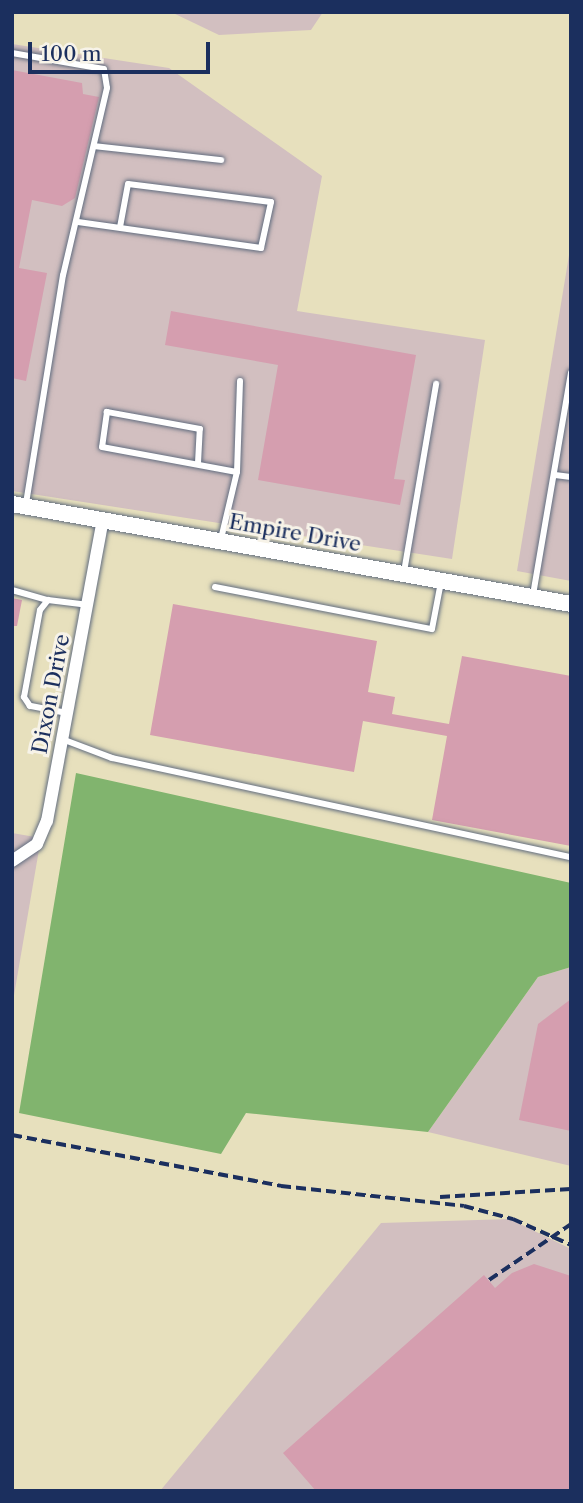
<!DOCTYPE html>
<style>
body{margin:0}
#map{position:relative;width:583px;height:1503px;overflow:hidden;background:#e7e0bd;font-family:"Libre Caslon Text",serif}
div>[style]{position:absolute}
.industrial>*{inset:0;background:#d2bfc0}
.forest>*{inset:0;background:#81b46e}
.building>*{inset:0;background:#d59eaf}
.roads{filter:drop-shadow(0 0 2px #626d7f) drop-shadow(0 0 2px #626d7f)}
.service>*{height:6px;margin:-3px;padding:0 3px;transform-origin:3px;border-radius:3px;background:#fff}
.minor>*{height:12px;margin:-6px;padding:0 6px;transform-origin:6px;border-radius:6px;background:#fff}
.tertiary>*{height:16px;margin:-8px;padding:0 8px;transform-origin:8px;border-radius:8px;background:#fff}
.rail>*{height:3.5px;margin-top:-1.75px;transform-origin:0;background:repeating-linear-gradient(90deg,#1b2f5e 0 10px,transparent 0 15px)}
span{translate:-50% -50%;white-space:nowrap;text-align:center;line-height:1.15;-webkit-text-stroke:6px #f7f3e8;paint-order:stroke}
.street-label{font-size:21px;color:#1b2f5e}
.frame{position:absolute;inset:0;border:14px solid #1b2f5e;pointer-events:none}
.scale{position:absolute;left:28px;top:42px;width:182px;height:32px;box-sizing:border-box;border:4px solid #1b2f5e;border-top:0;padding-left:9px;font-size:21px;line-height:24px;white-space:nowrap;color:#1b2f5e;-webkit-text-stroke:5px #f7f3e8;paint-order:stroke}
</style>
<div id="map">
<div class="industrial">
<i style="clip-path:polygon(171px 12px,323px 12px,311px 30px,219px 35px)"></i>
<i style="clip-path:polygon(12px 44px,169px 68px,322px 176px,297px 311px,485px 340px,452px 559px,12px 491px)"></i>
<i style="clip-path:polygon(571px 243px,571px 581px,517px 571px)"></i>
<i style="clip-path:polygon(12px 833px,41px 838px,12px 1007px)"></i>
<i style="clip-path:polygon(571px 967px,571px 1166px,428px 1132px,538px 977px)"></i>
<i style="clip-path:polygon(510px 1219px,571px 1249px,571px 1491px,160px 1491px,381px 1223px)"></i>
</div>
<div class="forest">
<i style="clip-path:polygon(76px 773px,571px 883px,571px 967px,538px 977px,428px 1132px,246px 1113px,221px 1154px,19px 1113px)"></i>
</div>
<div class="building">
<i style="clip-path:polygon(12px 70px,82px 83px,83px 94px,99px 97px,75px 198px,62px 206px,32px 200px,19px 268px,47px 273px,26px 381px,12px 378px)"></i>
<i style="clip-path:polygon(171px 311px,416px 355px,394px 479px,405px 480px,400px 505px,258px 480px,278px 365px,165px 345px)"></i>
<i style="clip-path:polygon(12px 598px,22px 600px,17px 626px,12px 626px)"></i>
<i style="clip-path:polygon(173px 604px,377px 641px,368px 692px,395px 697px,392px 714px,449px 724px,462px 656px,571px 676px,571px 846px,432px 820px,447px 736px,363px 721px,354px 772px,150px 735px)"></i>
<i style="clip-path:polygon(571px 999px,571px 1131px,519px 1120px,538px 1024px)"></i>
<i style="clip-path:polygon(534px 1264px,571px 1276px,571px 1491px,316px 1491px,283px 1453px,484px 1275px,495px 1288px,512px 1273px)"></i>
</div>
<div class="roads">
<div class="service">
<i style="left:12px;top:53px;width:93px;rotate:9.9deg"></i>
<i style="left:104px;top:69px;width:19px;rotate:81deg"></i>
<i style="left:107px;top:88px;width:192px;rotate:103.2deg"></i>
<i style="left:63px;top:275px;width:232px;rotate:99.2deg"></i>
<i style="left:94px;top:146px;width:128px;rotate:6.3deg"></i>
<i style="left:78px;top:222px;width:185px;rotate:8.1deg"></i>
<i style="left:261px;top:248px;width:47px;rotate:-77.7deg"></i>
<i style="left:271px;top:202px;width:144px;rotate:-172.8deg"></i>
<i style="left:128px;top:184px;width:44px;rotate:100.5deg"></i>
<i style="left:198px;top:463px;width:34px;rotate:-87deg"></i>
<i style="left:200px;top:429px;width:95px;rotate:-169.6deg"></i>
<i style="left:107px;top:412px;width:35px;rotate:98deg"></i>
<i style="left:102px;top:447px;width:137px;rotate:10.5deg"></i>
<i style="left:555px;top:475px;width:16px;rotate:7deg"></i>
<i style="left:221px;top:539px;width:69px;rotate:-76.6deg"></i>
<i style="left:237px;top:472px;width:91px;rotate:-88.1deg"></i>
<i style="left:404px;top:572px;width:191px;rotate:-80.3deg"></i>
<i style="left:215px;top:587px;width:221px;rotate:11deg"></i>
<i style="left:432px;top:629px;width:48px;rotate:-79.2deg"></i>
<i style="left:12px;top:590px;width:37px;rotate:16deg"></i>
<i style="left:533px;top:595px;width:226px;rotate:-80.3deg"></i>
<i style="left:67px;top:713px;width:38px;rotate:-169deg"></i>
<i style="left:30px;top:706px;width:11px;rotate:-124deg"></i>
<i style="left:24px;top:697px;width:88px;rotate:-79.6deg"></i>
<i style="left:40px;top:610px;width:13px;rotate:-51deg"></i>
<i style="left:48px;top:600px;width:39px;rotate:7deg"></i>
<i style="left:62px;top:739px;width:53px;rotate:20.8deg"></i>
<i style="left:112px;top:758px;width:470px;rotate:12.2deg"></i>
</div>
<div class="minor">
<i style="left:12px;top:861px;width:30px;rotate:-34deg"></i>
<i style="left:37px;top:844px;width:25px;rotate:-67deg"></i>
<i style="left:47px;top:821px;width:306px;rotate:-79.5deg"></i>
</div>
<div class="tertiary">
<i style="left:12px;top:504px;width:568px;rotate:10.14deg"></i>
</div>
</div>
<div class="rail">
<i style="left:12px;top:1135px;width:274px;rotate:10.7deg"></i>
<i style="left:281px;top:1186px;width:184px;rotate:6.2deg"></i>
<i style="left:464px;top:1206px;width:51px;rotate:14.9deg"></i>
<i style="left:513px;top:1219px;width:64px;rotate:24.1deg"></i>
<i style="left:440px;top:1197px;width:131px;rotate:-3.5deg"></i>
<i style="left:489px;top:1280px;width:99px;rotate:-34.3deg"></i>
</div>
<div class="street-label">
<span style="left:295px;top:533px;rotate:10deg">Empire Drive</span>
<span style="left:51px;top:694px;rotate:-79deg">Dixon Drive</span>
</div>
<div class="frame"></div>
<div class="scale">100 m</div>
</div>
